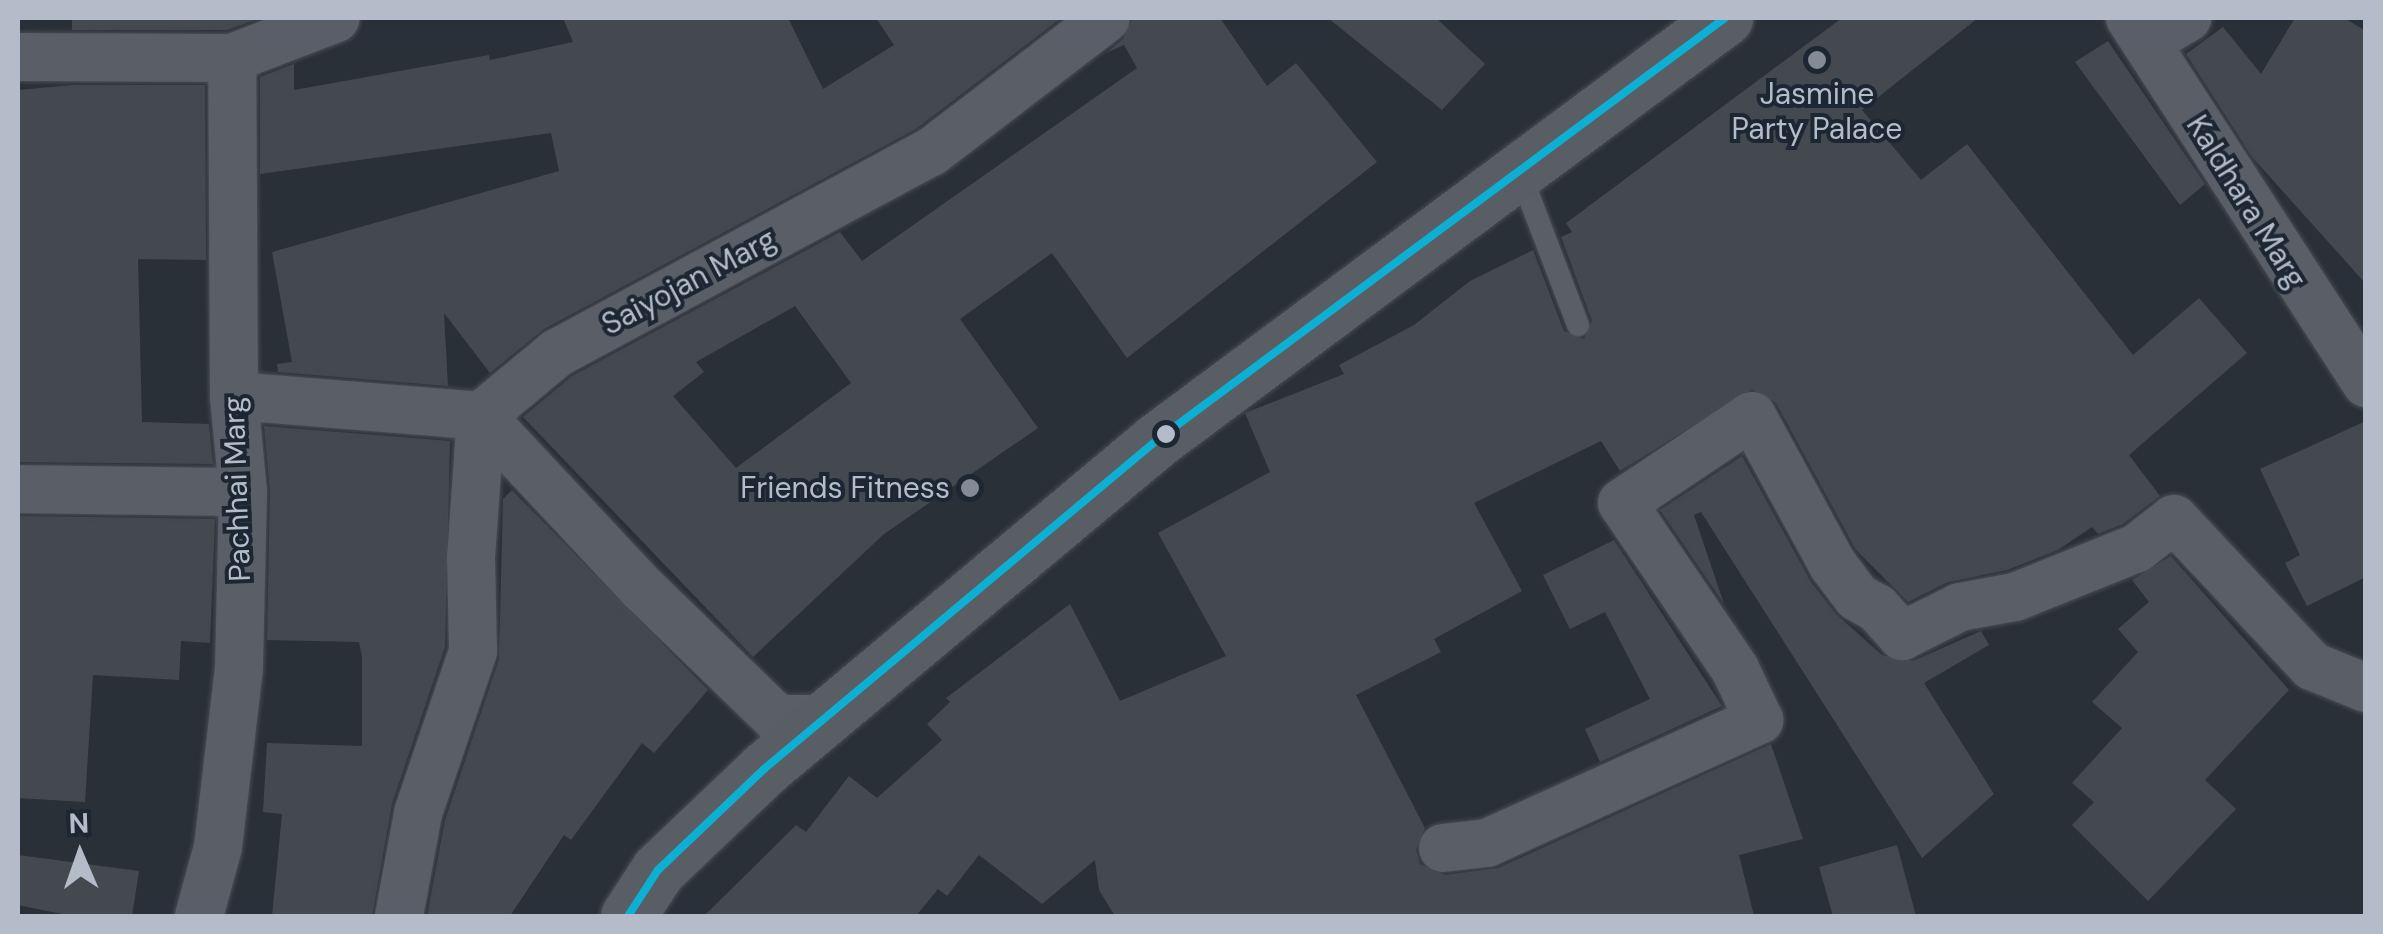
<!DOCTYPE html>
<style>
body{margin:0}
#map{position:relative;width:2383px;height:934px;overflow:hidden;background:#2a3038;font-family:"DM Sans",sans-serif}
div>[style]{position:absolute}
.building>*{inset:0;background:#444950}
.roads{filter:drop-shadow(0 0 2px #484c53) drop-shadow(0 0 2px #484c53)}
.lane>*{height:22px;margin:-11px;padding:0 11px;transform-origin:11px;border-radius:11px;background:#5a5e66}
.street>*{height:48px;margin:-24px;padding:0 24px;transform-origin:24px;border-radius:24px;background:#5a5e66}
.secondary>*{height:55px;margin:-27.5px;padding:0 27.5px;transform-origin:27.5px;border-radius:27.5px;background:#595d64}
.bus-1>*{height:8px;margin:-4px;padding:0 4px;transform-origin:4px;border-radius:4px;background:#0dafd3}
.dots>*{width:28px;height:28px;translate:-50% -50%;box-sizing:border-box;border:5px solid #1d2633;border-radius:50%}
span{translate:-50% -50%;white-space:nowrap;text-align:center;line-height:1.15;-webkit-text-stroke:8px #1d2633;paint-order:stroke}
.poi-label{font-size:30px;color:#b4bcc9}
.right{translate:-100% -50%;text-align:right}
.street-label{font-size:30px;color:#b4bcc9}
.frame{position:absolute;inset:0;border:20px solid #b4bcc9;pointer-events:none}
.north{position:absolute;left:30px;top:804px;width:100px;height:100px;-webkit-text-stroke:8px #1d2633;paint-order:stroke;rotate:358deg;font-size:28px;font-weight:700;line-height:40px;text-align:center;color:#b4bcc9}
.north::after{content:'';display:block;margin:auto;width:35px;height:45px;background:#b4bcc9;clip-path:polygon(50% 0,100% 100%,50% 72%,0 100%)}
</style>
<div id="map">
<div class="building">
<i style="clip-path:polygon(72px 18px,261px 18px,227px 30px,72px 30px)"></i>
<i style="clip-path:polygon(563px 18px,788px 18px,823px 89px,894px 45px,876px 18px,1061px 18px,916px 129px,544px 329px,490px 373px,444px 313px,448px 386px,278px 372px,277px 364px,292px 362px,272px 252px,559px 171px,551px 133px,260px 174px,260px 77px,294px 64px,294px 90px,489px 55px,490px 60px,573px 42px)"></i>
<i style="clip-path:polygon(evenodd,1133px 18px,1220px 18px,1267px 86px,1296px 63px,1377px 162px,1127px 358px,1052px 253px,960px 319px,1038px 428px,884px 534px,753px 657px,523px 417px,572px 376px,840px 232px,862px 261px,1137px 68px,1124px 45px,1106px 53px,1123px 39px,1133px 18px,795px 306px,851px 383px,736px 468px,673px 396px,704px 372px,696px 362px,795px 306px)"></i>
<i style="clip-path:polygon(1328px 18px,1436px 18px,1485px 64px,1442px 110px)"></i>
<i style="clip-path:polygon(1842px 18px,1978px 18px,1862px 110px,1921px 180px,1967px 144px,2133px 355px,2199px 298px,2247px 353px,2129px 455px,2160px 496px,2123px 524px,2098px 534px,2092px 527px,2058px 550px,2007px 570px,1948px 582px,1908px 602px,1856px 550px,1776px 403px,1752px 389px,1620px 471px,1601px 441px,1474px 503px,1522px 591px,1434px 639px,1441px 652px,1356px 695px,1425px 828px,1416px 850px,1420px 864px,1445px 875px,1498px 868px,1771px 744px,1803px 839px,1739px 855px,1754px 916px,1115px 916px,1099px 890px,1095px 860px,1042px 904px,979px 855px,947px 896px,938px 889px,916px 916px,704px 916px,796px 825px,806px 832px,849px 776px,877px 798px,942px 740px,927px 724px,950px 702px,946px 698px,1070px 604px,1120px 701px,1226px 656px,1158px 533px,1270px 472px,1245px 413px,1344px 374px,1339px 365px,1414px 325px,1470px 281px,1533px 250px,1564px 331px,1584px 339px,1592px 321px,1561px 237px,1572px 232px,1566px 223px)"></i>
<i style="clip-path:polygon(2295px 18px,2344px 18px,2366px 31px,2366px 284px,2252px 157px,2186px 54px,2223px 27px,2261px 74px)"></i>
<i style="clip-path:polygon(2108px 41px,2205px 184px,2180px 205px,2075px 62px)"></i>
<i style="clip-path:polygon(72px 85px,205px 85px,206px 260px,138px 259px,142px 422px,209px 424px,213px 464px,18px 462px,18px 90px)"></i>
<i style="clip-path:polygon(2366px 421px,2366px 577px,2307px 606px,2285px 563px,2300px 555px,2260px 469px)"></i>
<i style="clip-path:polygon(264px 426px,450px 441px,445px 647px,392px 804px,372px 916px,272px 916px,282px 814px,263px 812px,267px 743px,362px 746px,362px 657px,359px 642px,267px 640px,270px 492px)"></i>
<i style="clip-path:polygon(1742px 456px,1811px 582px,1836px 614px,1882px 655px,1913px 661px,1981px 631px,1989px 645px,1924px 683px,1994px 794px,1922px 858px,1701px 512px,1694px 515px,1724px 604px,1660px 510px)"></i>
<i style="clip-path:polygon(512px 490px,708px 690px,654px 753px,642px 743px,571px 840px,564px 835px,510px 916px,427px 916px,445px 820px,499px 659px,503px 499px)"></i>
<i style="clip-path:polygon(18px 516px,215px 519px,210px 643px,181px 641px,179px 680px,93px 675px,85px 802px,18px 798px)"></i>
<i style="clip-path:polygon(1614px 540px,1722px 706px,1600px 762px,1585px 729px,1650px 699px,1605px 612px,1570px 629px,1543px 575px)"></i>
<i style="clip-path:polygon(2171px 556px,2289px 690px,2205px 780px,2236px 809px,2148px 901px,2072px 825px,2094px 802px,2072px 783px,2122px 728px,2092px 702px,2138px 652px,2118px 629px,2149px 602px,2132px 580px)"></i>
<i style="clip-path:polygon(1897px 845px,1916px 916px,1833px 916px,1819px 867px)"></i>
<i style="clip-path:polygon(18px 855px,139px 871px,132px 916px,72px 916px,18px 905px)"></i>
</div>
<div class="roads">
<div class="lane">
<i style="left:1520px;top:173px;width:163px;rotate:69.1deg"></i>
</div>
<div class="street">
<i style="left:2130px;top:18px;width:435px;rotate:57.1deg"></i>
<i style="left:2146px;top:42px;width:48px;rotate:-30.3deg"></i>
<i style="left:18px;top:57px;width:214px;rotate:0.3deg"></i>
<i style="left:232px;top:58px;width:111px;rotate:-21deg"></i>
<i style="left:234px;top:396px;width:248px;rotate:4.6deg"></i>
<i style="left:481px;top:416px;width:99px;rotate:-39.7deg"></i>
<i style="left:557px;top:353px;width:425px;rotate:-28.3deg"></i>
<i style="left:931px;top:152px;width:220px;rotate:-37.4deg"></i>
<i style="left:481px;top:416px;width:236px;rotate:46.9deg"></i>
<i style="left:642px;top:588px;width:188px;rotate:44.1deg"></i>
<i style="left:777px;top:719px;width:50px"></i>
<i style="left:18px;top:489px;width:225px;rotate:0.8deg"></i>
<i style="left:1443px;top:848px;width:44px;rotate:-6.5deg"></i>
<i style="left:1487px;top:843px;width:299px;rotate:-24.3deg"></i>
<i style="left:1759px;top:720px;width:56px;rotate:-115.2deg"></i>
<i style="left:1735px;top:669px;width:201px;rotate:-124.2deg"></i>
<i style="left:1622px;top:503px;width:156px;rotate:-33.8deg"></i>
<i style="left:1752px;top:416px;width:170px;rotate:61.5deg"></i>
<i style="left:1833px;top:565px;width:40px;rotate:53deg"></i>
<i style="left:1857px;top:597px;width:23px;rotate:29deg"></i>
<i style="left:1877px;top:608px;width:38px;rotate:48deg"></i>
<i style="left:1902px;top:636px;width:65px;rotate:-26.6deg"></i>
<i style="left:1960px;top:607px;width:56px;rotate:-10.3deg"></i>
<i style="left:2015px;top:597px;width:131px;rotate:-21.9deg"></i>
<i style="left:2137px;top:548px;width:47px;rotate:-38.1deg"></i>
<i style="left:2174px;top:519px;width:202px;rotate:46.8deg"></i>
<i style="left:2312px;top:666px;width:58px;rotate:22.2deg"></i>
<i style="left:199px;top:916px;width:72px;rotate:-74.6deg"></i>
<i style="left:218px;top:847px;width:181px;rotate:-83.3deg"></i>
<i style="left:239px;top:667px;width:175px;rotate:-88.7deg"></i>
<i style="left:243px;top:492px;width:96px;rotate:-95.4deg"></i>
<i style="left:234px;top:396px;width:338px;rotate:-90.3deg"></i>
<i style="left:399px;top:916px;width:105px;rotate:-79.5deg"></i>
<i style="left:418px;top:813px;width:171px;rotate:-71.2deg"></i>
<i style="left:473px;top:651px;width:93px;rotate:-91.2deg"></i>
<i style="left:471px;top:558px;width:142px;rotate:-86deg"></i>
</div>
<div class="secondary">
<i style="left:628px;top:916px;width:55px;rotate:-56.9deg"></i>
<i style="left:658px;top:870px;width:146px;rotate:-43.6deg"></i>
<i style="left:764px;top:769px;width:513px;rotate:-39.93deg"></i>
<i style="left:1157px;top:440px;width:708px;rotate:-36.61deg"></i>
</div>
</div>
<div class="bus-1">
<i style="left:628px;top:916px;width:55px;rotate:-56.9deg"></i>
<i style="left:658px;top:870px;width:146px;rotate:-43.6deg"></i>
<i style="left:764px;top:769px;width:513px;rotate:-39.93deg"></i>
<i style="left:1157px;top:440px;width:708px;rotate:-36.61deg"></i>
</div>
<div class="dots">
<i style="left:1817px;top:60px;background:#848b96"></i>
<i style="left:1166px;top:434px;background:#b4bcc9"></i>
<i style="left:970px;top:488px;background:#848b96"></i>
</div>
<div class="poi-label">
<span style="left:1817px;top:111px">Jasmine<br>Party Palace</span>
<span class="right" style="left:950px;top:488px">Friends Fitness</span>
</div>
<div class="street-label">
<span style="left:2246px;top:202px;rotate:58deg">Kaldhara Marg</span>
<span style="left:689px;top:282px;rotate:-28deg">Saiyojan Marg</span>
<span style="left:237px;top:489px;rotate:-92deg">Pachhai Marg</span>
</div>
<div class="frame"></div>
<div class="north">N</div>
</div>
